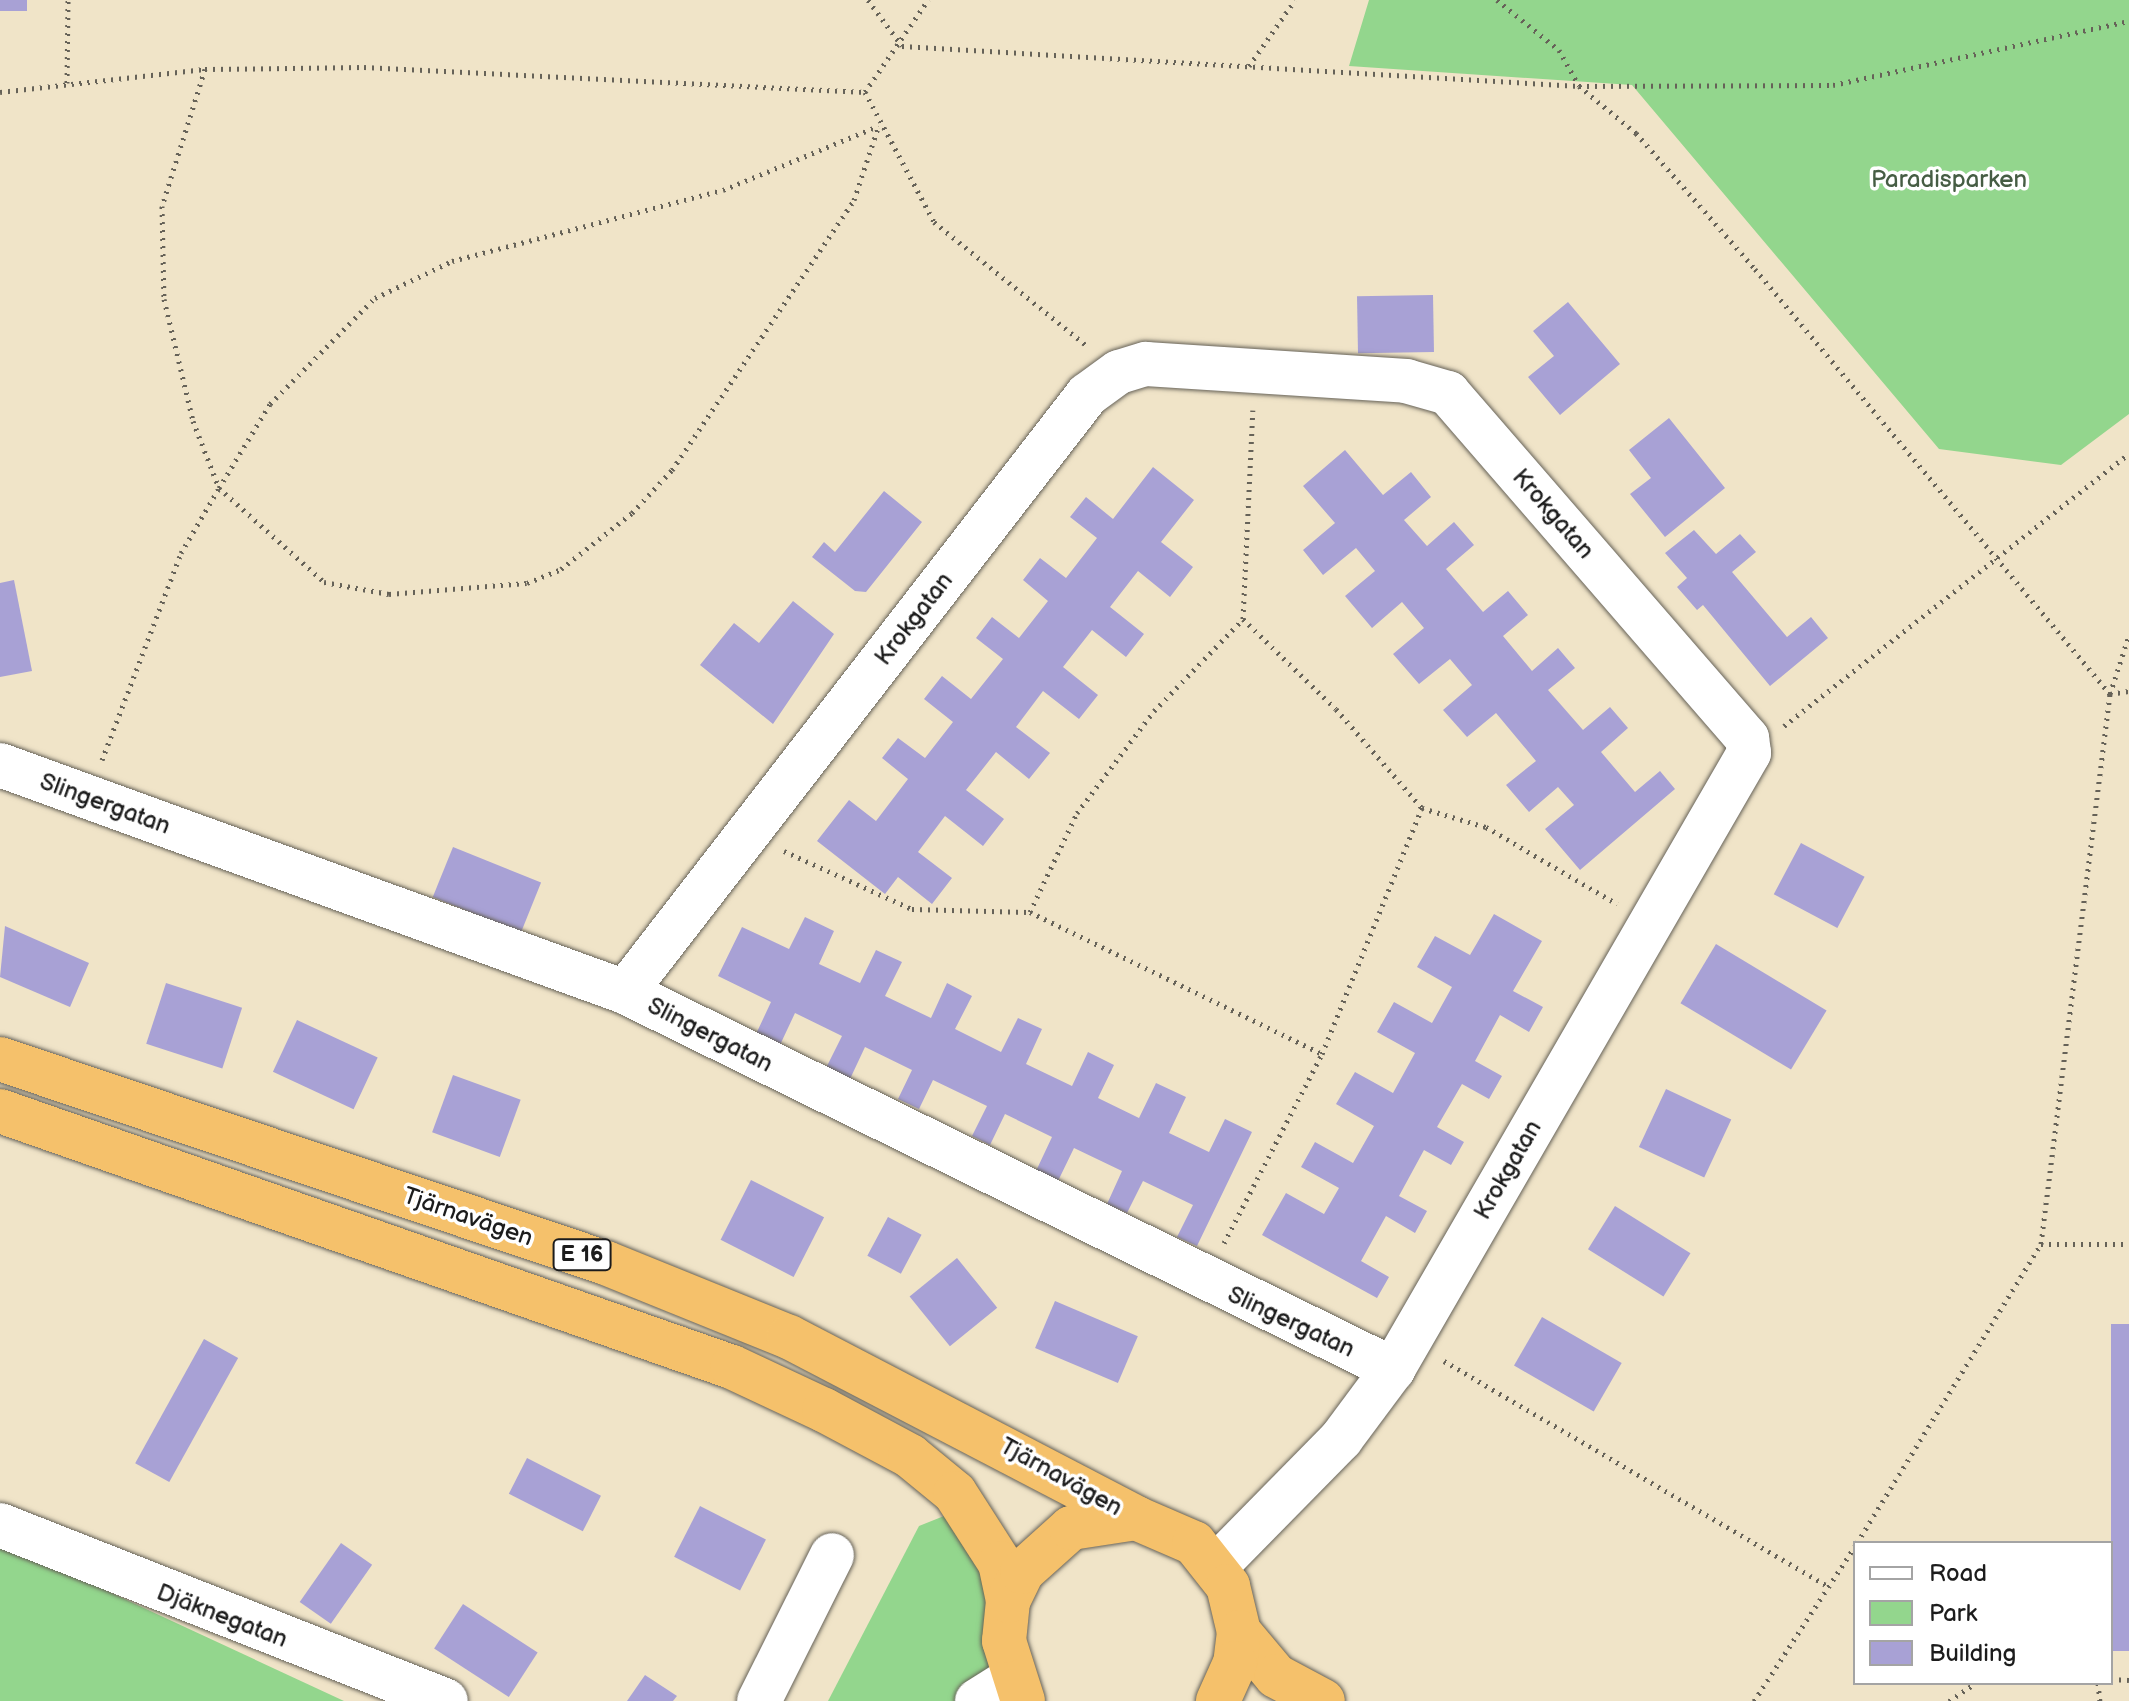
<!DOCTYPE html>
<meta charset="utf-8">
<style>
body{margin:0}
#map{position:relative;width:2129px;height:1701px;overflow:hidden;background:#f0e4c8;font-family:"Balsamiq Sans",sans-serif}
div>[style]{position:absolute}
.green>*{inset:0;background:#93d68d}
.building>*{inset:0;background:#a8a1d5;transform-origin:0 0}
.path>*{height:5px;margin-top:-2.5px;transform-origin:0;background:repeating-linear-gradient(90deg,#666258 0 2px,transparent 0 8px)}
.roads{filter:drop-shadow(0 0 2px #666258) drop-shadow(0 0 2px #666258)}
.minor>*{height:44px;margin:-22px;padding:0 22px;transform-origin:22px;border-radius:22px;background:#fff}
.highway>*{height:44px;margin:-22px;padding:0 22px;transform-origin:22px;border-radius:22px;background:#f5c16b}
span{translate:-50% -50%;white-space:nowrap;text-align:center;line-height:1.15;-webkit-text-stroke:7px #fff;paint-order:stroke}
.shield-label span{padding:2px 6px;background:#fff;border:2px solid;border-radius:6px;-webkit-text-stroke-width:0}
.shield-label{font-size:22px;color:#1c1c1c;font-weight:700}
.park-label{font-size:24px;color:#465d44}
.street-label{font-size:24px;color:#1c1c1c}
.legend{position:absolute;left:1853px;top:1541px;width:260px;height:144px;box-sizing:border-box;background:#fff;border:2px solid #a4a4a4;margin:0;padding:10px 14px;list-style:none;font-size:24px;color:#1c1c1c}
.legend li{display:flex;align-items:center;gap:16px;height:40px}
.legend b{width:40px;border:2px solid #a4a4a4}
</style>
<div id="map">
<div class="green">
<i style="clip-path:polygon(1369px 0,2129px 0,2129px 414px,2061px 465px,1939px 449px,1632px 85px,1349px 66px)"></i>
<i style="clip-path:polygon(954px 1512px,983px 1566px,1010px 1701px,828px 1701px,919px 1526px)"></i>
<i style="clip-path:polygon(0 1545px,34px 1557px,344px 1701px,0 1701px)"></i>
</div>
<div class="building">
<i style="left:0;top:0;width:27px;height:11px"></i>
<i style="left:1433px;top:295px;width:57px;height:76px;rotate:89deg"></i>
<i style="clip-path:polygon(1568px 302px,1620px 364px,1560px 415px,1528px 377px,1554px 356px,1533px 331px)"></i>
<i style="clip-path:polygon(1669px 418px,1725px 488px,1665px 537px,1630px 494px,1651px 478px,1629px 450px)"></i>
<i style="clip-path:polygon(1345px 450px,1383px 495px,1411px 472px,1431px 497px,1404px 520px,1427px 546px,1454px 522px,1474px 545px,1446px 569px,1483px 612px,1508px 591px,1528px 615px,1503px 636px,1532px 671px,1558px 648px,1575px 668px,1548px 690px,1583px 730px,1610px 707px,1628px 728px,1601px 752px,1635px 792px,1660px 771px,1675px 789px,1580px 870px,1545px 829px,1574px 805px,1558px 787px,1529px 812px,1506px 785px,1536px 761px,1496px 713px,1467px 737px,1443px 710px,1472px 685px,1450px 659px,1419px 684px,1393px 654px,1424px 628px,1402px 602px,1372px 628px,1345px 596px,1375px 571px,1356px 548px,1323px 575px,1303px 550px,1335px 523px,1303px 486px)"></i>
<i style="clip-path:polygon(1153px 467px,1194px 500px,1161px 542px,1193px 567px,1170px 597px,1138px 571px,1110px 607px,1144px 634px,1126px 657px,1092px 630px,1063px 667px,1098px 695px,1079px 719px,1043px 691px,1016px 727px,1050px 753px,1029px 779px,996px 752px,966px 790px,1004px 819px,983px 846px,945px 816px,918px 852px,952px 878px,932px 904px,898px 877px,885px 894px,817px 841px,849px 800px,876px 821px,908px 779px,882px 758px,898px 738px,925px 758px,953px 722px,924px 699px,942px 676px,971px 699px,1003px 659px,976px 638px,992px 617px,1019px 638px,1048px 601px,1023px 580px,1040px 558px,1066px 578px,1097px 538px,1070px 517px,1086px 497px,1113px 519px)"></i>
<i style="clip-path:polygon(884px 491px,922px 522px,866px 592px,855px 591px,812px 557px,824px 542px,835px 552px)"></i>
<i style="clip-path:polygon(1694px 530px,1716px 554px,1740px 534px,1756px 552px,1732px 572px,1787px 637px,1811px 617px,1828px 638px,1770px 686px,1703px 605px,1697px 610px,1677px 587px,1687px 578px,1665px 553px)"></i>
<i style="clip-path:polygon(14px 580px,32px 671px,0 677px,0 583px)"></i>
<i style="clip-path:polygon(793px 601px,834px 634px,773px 724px,700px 665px,734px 623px,759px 643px)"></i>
<i style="left:1801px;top:843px;width:72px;height:58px;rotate:28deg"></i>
<i style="left:453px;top:847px;width:95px;height:54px;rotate:22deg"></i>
<i style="clip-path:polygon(1494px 914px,1542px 941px,1513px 991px,1543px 1007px,1529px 1032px,1500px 1015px,1475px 1061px,1502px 1076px,1489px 1099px,1462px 1084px,1437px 1127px,1464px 1142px,1451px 1165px,1424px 1150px,1399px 1196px,1427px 1211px,1415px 1233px,1386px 1216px,1361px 1261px,1389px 1277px,1377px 1298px,1262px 1235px,1286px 1193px,1324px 1214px,1339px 1188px,1301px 1167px,1315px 1142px,1353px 1163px,1374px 1126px,1336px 1104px,1355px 1072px,1393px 1093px,1415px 1053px,1377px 1032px,1394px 1002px,1432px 1023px,1452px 987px,1417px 967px,1435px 936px,1470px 955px)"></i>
<i style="clip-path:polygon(805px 917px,834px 931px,819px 964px,860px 983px,876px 950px,902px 962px,885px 996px,931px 1018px,947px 983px,972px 996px,955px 1029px,1001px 1052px,1018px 1018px,1042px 1029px,1026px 1064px,1072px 1086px,1088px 1052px,1114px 1065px,1098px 1098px,1139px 1118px,1156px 1083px,1186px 1097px,1169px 1133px,1209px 1152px,1225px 1119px,1252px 1132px,1197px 1246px,1177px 1237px,1193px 1205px,1143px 1181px,1127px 1213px,1107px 1204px,1122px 1171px,1074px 1148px,1058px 1181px,1036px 1171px,1052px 1137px,1005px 1114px,990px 1145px,972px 1136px,987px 1106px,933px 1080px,919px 1109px,898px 1099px,912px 1070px,865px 1047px,850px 1079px,826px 1068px,842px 1036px,795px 1013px,780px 1045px,756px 1034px,771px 1002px,718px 976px,742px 927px,789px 949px)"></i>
<i style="clip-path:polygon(5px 926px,89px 963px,70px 1007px,0 977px)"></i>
<i style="left:1716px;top:944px;width:129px;height:69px;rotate:31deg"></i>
<i style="left:166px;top:983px;width:80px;height:64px;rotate:18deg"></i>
<i style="left:297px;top:1020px;width:89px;height:57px;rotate:25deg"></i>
<i style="left:453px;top:1075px;width:72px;height:61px;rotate:20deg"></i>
<i style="left:1666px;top:1089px;width:72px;height:64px;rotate:25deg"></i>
<i style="left:751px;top:1180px;width:82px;height:67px;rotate:27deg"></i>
<i style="left:1615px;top:1206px;width:89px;height:51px;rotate:32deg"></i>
<i style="left:888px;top:1217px;width:38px;height:44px;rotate:28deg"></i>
<i style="left:957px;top:1258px;width:64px;height:61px;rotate:51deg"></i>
<i style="left:1055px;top:1301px;width:90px;height:51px;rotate:23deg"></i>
<i style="left:1542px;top:1317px;width:92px;height:56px;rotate:30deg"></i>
<i style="left:2111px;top:1324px;width:18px;height:327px"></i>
<i style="left:204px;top:1339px;width:39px;height:142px;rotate:29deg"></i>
<i style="left:527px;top:1458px;width:83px;height:40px;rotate:27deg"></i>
<i style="left:700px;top:1506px;width:74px;height:57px;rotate:27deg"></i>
<i style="left:341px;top:1543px;width:38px;height:72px;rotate:35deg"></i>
<i style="left:463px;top:1604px;width:89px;height:53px;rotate:33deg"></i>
<i style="clip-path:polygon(645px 1675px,677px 1696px,673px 1701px,627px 1701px)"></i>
</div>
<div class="path">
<i style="left:868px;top:0;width:57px;rotate:53.5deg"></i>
<i style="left:1497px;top:0;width:80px;rotate:38.9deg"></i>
<i style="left:1559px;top:50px;width:41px;rotate:60.9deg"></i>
<i style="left:1579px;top:86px;width:254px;rotate:-0.2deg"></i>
<i style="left:1833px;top:85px;width:303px;rotate:-12.2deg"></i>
<i style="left:902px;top:46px;width:678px;rotate:3.38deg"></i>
<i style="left:1579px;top:86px;width:74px;rotate:39.5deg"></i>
<i style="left:1636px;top:133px;width:181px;rotate:48.8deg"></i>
<i style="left:1755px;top:269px;width:554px;rotate:50.13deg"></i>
<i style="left:2110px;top:694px;width:19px;rotate:-9deg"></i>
<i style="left:1249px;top:66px;width:80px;rotate:-55.1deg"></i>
<i style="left:205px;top:69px;width:144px;rotate:107.4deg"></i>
<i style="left:162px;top:206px;width:93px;rotate:88.8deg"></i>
<i style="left:164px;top:299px;width:125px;rotate:76.6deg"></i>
<i style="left:193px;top:421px;width:72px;rotate:68.8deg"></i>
<i style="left:219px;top:488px;width:141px;rotate:41.8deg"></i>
<i style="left:324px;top:582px;width:66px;rotate:10.5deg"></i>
<i style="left:389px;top:594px;width:138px;rotate:-4.6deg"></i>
<i style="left:527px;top:583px;width:37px;rotate:-22deg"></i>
<i style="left:561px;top:569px;width:90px;rotate:-38.3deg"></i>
<i style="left:632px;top:513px;width:59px;rotate:-47.1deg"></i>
<i style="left:672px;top:470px;width:326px;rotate:-56deg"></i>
<i style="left:854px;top:200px;width:79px;rotate:-71.6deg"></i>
<i style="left:67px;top:83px;width:83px;rotate:-89.3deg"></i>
<i style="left:0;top:92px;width:206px;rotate:-6.4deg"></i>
<i style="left:205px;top:69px;width:159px;rotate:-0.7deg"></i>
<i style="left:364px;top:67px;width:502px;rotate:2.86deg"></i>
<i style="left:865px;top:92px;width:112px;rotate:-55.6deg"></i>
<i style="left:865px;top:92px;width:147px;rotate:62deg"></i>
<i style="left:934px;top:222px;width:196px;rotate:39deg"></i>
<i style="left:1243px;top:619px;width:129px;rotate:44.1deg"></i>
<i style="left:1336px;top:709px;width:131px;rotate:49deg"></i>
<i style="left:1422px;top:808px;width:67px;rotate:16.5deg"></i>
<i style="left:1486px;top:827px;width:152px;rotate:30.4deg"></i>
<i style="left:1784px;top:726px;width:439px;rotate:-38.3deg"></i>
<i style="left:102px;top:760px;width:222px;rotate:-69.1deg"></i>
<i style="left:181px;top:553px;width:75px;rotate:-59.7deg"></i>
<i style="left:219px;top:488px;width:98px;rotate:-58.7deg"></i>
<i style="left:270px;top:404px;width:149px;rotate:-45.3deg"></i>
<i style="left:375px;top:298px;width:85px;rotate:-25.7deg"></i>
<i style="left:452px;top:261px;width:280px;rotate:-14.7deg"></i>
<i style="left:723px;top:190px;width:168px;rotate:-22.4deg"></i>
<i style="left:784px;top:851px;width:141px;rotate:24.4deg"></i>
<i style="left:912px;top:909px;width:118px;rotate:1.5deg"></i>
<i style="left:1030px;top:912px;width:325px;rotate:25.9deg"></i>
<i style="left:1030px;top:912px;width:110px;rotate:-64.6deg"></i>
<i style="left:1077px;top:813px;width:128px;rotate:-53deg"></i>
<i style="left:1154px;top:711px;width:128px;rotate:-45.9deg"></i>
<i style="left:1243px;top:619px;width:209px;rotate:-87.3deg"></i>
<i style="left:1224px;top:1243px;width:213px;rotate:-62.6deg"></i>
<i style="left:1322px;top:1054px;width:266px;rotate:-67.9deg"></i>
<i style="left:2041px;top:1244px;width:88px"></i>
<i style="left:1444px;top:1361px;width:446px;rotate:30.4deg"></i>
<i style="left:1857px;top:1543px;width:351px;rotate:-58.4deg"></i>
<i style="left:2041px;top:1244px;width:554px;rotate:-82.85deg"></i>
<i style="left:2110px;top:694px;width:62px;rotate:-72.1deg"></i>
<i style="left:2111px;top:1679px;width:18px;rotate:3deg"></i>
<i style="left:2098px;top:1683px;width:18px;rotate:84deg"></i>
<i style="left:1754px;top:1701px;width:185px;rotate:-56.9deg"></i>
<i style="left:1949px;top:1701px;width:32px;rotate:-34deg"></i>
</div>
<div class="roads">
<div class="minor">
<i style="left:0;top:765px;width:665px;rotate:19.96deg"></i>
<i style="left:625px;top:992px;width:856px;rotate:26.15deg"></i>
<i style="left:625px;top:992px;width:755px;rotate:-52.26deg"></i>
<i style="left:1087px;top:395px;width:39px;rotate:-36deg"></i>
<i style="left:1119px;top:372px;width:28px;rotate:-17deg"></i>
<i style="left:1146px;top:364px;width:261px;rotate:3.7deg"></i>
<i style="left:1406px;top:381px;width:44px;rotate:15.9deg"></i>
<i style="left:1448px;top:393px;width:457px;rotate:49.1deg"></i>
<i style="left:1747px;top:738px;width:15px;rotate:82deg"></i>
<i style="left:1749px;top:753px;width:711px;rotate:120.02deg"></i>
<i style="left:1393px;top:1369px;width:87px;rotate:126.6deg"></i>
<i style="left:1341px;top:1439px;width:178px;rotate:134.5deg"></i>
<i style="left:0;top:1525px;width:479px;rotate:21.5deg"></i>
<i style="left:759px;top:1701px;width:163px;rotate:-63.4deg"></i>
<i style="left:977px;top:1701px;width:41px;rotate:-32.2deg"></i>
</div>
<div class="highway">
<i style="left:0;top:1059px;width:639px;rotate:18.6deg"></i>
<i style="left:606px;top:1263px;width:197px;rotate:22deg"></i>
<i style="left:789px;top:1337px;width:391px;rotate:27.5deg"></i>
<i style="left:0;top:1111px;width:775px;rotate:19.28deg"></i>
<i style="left:732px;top:1367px;width:102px;rotate:25.1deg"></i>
<i style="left:824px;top:1410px;width:98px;rotate:28.1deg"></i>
<i style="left:910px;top:1456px;width:58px;rotate:39.4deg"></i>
<i style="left:955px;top:1493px;width:83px;rotate:57.3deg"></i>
<i style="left:1000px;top:1563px;width:39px;rotate:78deg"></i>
<i style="left:1239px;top:1632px;width:57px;rotate:49.9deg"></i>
<i style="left:1276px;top:1676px;width:53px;rotate:28deg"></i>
<i style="left:1023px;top:1701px;width:63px;rotate:-107.6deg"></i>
<i style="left:1004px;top:1641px;width:40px;rotate:-84.3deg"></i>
<i style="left:1008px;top:1601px;width:32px;rotate:-64deg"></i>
<i style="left:1022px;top:1572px;width:66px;rotate:-41.9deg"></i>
<i style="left:1071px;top:1528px;width:66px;rotate:-8.7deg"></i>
<i style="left:1136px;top:1518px;width:63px;rotate:23.3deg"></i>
<i style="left:1194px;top:1543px;width:55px;rotate:51.7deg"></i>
<i style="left:1228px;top:1586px;width:47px;rotate:76.6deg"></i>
<i style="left:1239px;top:1632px;width:31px;rotate:97deg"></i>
<i style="left:1235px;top:1663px;width:42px;rotate:114.1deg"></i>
</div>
</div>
<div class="shield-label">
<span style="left:582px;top:1255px">E 16</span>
</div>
<div class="park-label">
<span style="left:1949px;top:180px">Paradisparken</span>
</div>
<div class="street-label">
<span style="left:1553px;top:514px;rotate:49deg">Krokgatan</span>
<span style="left:914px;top:619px;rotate:-52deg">Krokgatan</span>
<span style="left:105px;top:804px;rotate:20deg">Slingergatan</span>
<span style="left:710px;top:1035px;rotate:27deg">Slingergatan</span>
<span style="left:1508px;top:1170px;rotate:-60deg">Krokgatan</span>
<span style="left:468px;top:1217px;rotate:19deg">Tjärnavägen</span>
<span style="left:1291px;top:1322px;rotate:25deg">Slingergatan</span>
<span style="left:1061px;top:1477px;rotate:29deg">Tjärnavägen</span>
<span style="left:222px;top:1616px;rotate:21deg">Djäknegatan</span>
</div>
<ul class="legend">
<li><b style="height:10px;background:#fff"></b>Road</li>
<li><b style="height:22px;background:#93d68d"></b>Park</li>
<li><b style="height:22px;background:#a8a1d5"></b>Building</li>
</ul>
</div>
